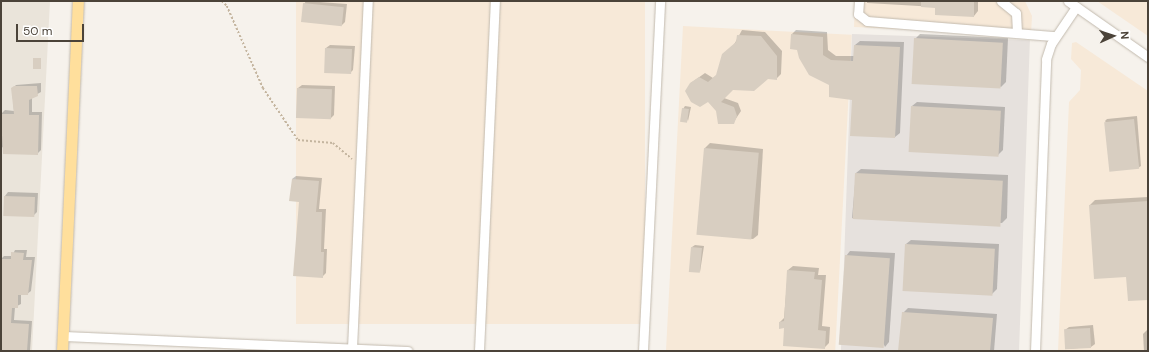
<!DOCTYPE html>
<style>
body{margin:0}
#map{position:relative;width:1149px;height:352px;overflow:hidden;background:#f6f2ec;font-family:"DM Sans",sans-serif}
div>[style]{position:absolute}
.residential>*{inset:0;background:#eae4da}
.commercial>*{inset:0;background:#f7e9d8;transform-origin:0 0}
.industrial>*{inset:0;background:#e6e1dd;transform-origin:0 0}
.shadow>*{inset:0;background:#0003}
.building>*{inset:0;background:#d8cec1;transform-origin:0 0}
.path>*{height:1.5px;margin-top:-0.75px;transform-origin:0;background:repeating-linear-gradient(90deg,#c4b59f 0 2px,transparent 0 4px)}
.roads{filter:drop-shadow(0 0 1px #c2baae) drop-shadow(0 0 1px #c2baae)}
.minor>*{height:9px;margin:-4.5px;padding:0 4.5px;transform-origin:4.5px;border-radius:4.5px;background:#fff}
.major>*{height:11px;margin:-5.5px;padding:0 5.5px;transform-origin:5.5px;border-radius:5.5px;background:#ffdf9c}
span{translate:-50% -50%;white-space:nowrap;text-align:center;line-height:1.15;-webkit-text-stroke:3px #fff;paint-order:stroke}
.frame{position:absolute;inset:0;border:2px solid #4b4339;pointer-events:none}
.north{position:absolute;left:1093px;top:16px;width:40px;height:40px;-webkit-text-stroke:3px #fff;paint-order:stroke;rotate:87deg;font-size:11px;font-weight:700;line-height:16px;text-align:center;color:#4b4339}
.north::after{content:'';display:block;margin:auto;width:14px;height:18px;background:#4b4339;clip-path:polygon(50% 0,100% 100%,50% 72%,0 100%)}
.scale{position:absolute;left:16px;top:24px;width:68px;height:18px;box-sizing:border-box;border:2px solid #4b4339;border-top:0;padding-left:5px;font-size:12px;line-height:14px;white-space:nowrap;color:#4b4339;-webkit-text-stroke:3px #fff;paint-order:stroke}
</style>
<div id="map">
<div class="residential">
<i style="clip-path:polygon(1px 1px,50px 1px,32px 351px,1px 351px)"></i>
</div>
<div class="commercial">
<i style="left:296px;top:1px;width:349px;height:323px"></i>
<i style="clip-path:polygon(855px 1px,1025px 1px,1032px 16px,1031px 35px,854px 27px)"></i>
<i style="clip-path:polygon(1097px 1px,1148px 1px,1148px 36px)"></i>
<i style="left:683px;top:26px;width:169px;height:325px;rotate:3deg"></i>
<i style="clip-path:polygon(1076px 42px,1148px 91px,1148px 351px,1058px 351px,1069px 102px,1080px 90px,1081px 70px,1071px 59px,1072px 43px)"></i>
</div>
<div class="industrial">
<i style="left:852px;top:34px;width:178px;height:317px;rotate:2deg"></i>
</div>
<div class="shadow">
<i style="clip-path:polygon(306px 1px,347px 4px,345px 22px,342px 25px,304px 4px)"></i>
<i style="clip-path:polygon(867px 1px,978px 1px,978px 11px,974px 16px,936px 7px,867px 3px)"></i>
<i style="clip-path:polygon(742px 30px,765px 32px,782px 51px,781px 74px,776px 79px,767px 78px,733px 89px,724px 98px,738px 103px,741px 111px,733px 123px,717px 110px,691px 83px,705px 73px,713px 78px,718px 74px)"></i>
<i style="clip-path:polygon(796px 30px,827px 32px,828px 50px,836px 56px,855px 56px,855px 45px,860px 41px,904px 42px,900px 133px,895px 137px,853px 99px,830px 84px,792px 34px)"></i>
<i style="clip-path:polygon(920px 34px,1008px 38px,1006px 82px,1001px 87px,915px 39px)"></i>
<i style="clip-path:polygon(330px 45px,355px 46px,353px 70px,350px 73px,326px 48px)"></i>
<i style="clip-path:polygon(41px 83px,41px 92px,32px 97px,32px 112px,42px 112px,41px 150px,37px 154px,1px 147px,1px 136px,3px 136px,1px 114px,5px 110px,14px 111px,12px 89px,16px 85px)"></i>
<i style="clip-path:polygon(302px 85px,335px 86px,334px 115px,331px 118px,298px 88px)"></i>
<i style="clip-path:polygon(917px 102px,1005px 107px,1003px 150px,998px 155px,912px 106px)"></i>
<i style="clip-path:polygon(685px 106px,691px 107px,688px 121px,683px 109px)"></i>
<i style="clip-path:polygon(1137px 116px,1141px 166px,1138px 168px,1105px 121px,1107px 119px)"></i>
<i style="clip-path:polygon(710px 143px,763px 149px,758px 235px,753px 239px,699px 234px,705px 148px)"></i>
<i style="clip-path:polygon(861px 169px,1008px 175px,1007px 218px,1002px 223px,852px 218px,856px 173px)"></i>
<i style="clip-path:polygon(296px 176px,322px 178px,319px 209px,326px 209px,324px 249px,327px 249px,326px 273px,322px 277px,292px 179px)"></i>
<i style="clip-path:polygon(8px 192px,38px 193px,37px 212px,34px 215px,4px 204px,5px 196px)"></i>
<i style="clip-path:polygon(1148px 197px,1148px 299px,1127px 276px,1090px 205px,1095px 200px)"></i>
<i style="clip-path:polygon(911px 240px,999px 244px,997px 289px,992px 294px,906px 244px)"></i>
<i style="clip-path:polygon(695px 245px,704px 246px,700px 272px,692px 247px)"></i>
<i style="clip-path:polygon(15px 250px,27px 250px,26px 257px,35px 257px,31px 291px,27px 294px,21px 294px,21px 304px,15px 307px,14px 320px,32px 321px,30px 351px,1px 351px,1px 259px,4px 256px,12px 256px)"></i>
<i style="clip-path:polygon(850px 251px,895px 253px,889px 342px,885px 347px,846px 256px)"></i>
<i style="clip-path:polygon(793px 266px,819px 268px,818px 275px,826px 275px,822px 326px,830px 327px,829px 343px,824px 348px,780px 322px,784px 318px,788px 270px)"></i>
<i style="clip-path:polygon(908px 308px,997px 314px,994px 351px,899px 351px,903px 313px)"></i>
<i style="clip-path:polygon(1093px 325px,1095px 344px,1091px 347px,1067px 349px,1065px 330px,1069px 327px)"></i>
<i style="clip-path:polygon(1148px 329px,1148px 351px,1144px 351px,1143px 334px)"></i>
</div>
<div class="building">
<i style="clip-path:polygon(921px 1px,974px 1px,974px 17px,935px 15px,935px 8px,921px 7px)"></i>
<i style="left:303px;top:3px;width:41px;height:19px;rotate:6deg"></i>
<i style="clip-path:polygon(791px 34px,823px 37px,823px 55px,831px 60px,853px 61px,854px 45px,900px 47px,895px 138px,850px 136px,852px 100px,829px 97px,829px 85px,809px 75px,799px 58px,797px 50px,790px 49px)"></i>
<i style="clip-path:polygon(737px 35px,761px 36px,777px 56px,777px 80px,768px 79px,754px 91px,733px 90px,721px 102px,734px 107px,737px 116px,734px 124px,718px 124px,716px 111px,708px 102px,700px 107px,691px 102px,685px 91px,690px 83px,699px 77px,708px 82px,716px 75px,722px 54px,736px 42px)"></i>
<i style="left:914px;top:38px;width:89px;height:46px;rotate:3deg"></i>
<i style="left:325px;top:48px;width:27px;height:25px;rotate:2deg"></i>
<i style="left:33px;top:58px;width:8px;height:11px"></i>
<i style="clip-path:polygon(14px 86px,37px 86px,38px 96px,29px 100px,29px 115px,39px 115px,38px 155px,3px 154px,1px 114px,14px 114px,11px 88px)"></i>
<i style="left:297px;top:88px;width:35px;height:30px;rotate:2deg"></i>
<i style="left:911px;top:106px;width:90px;height:46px;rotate:3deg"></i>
<i style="left:682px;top:108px;width:7px;height:14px;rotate:8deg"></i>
<i style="left:1134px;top:119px;width:50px;height:30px;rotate:84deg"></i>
<i style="left:704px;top:148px;width:55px;height:87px;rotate:5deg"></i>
<i style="left:855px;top:173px;width:148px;height:46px;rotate:3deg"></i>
<i style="clip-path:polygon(292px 179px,319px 181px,316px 212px,322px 212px,321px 252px,324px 252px,323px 278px,293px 276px,299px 202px,289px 201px)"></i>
<i style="left:4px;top:196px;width:31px;height:20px;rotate:2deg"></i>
<i style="clip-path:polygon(1148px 201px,1148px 300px,1128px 301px,1126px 277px,1094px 279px,1089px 205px)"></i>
<i style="left:905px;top:244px;width:90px;height:47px;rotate:3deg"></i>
<i style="left:691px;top:247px;width:11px;height:25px;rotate:5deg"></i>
<i style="clip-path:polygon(11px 252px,24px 253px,23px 260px,32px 260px,28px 295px,18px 295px,18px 308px,12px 308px,11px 323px,29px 324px,27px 351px,1px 351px,1px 259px,11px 259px)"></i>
<i style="left:845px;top:255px;width:45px;height:90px;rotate:4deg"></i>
<i style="clip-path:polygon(787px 270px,815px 272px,814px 279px,822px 280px,818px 330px,826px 331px,825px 349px,783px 346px,784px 328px,779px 329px,779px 322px,784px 321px)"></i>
<i style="clip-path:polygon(902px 312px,993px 318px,990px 351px,898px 351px)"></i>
<i style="left:1090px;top:328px;width:20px;height:26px;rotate:87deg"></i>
</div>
<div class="path">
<i style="left:222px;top:1px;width:7px;rotate:45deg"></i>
<i style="left:227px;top:6px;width:90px;rotate:66.3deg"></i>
<i style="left:263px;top:88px;width:63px;rotate:56.1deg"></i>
<i style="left:298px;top:140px;width:35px;rotate:5deg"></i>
<i style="left:333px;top:143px;width:25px;rotate:40deg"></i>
</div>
<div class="roads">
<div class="minor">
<i style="left:859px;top:1px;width:13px;rotate:94deg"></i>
<i style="left:858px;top:14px;width:11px;rotate:38deg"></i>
<i style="left:867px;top:21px;width:189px;rotate:4.6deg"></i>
<i style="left:1001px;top:1px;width:19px;rotate:39deg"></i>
<i style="left:1016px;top:13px;width:20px;rotate:87deg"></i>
<i style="left:1068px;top:1px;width:98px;rotate:35deg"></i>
<i style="left:63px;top:336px;width:345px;rotate:2.5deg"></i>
<i style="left:352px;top:348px;width:347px;rotate:-87.4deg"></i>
<i style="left:479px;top:351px;width:350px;rotate:-87.4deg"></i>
<i style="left:643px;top:351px;width:350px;rotate:-87.2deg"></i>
<i style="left:1035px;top:351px;width:292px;rotate:-87.8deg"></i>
<i style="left:1046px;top:59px;width:16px;rotate:-72deg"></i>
<i style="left:1051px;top:44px;width:45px;rotate:-56deg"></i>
</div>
<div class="major">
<i style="left:62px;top:351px;width:350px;rotate:-87.4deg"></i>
</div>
</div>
<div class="frame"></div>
<div class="north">N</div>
<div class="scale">50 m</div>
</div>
